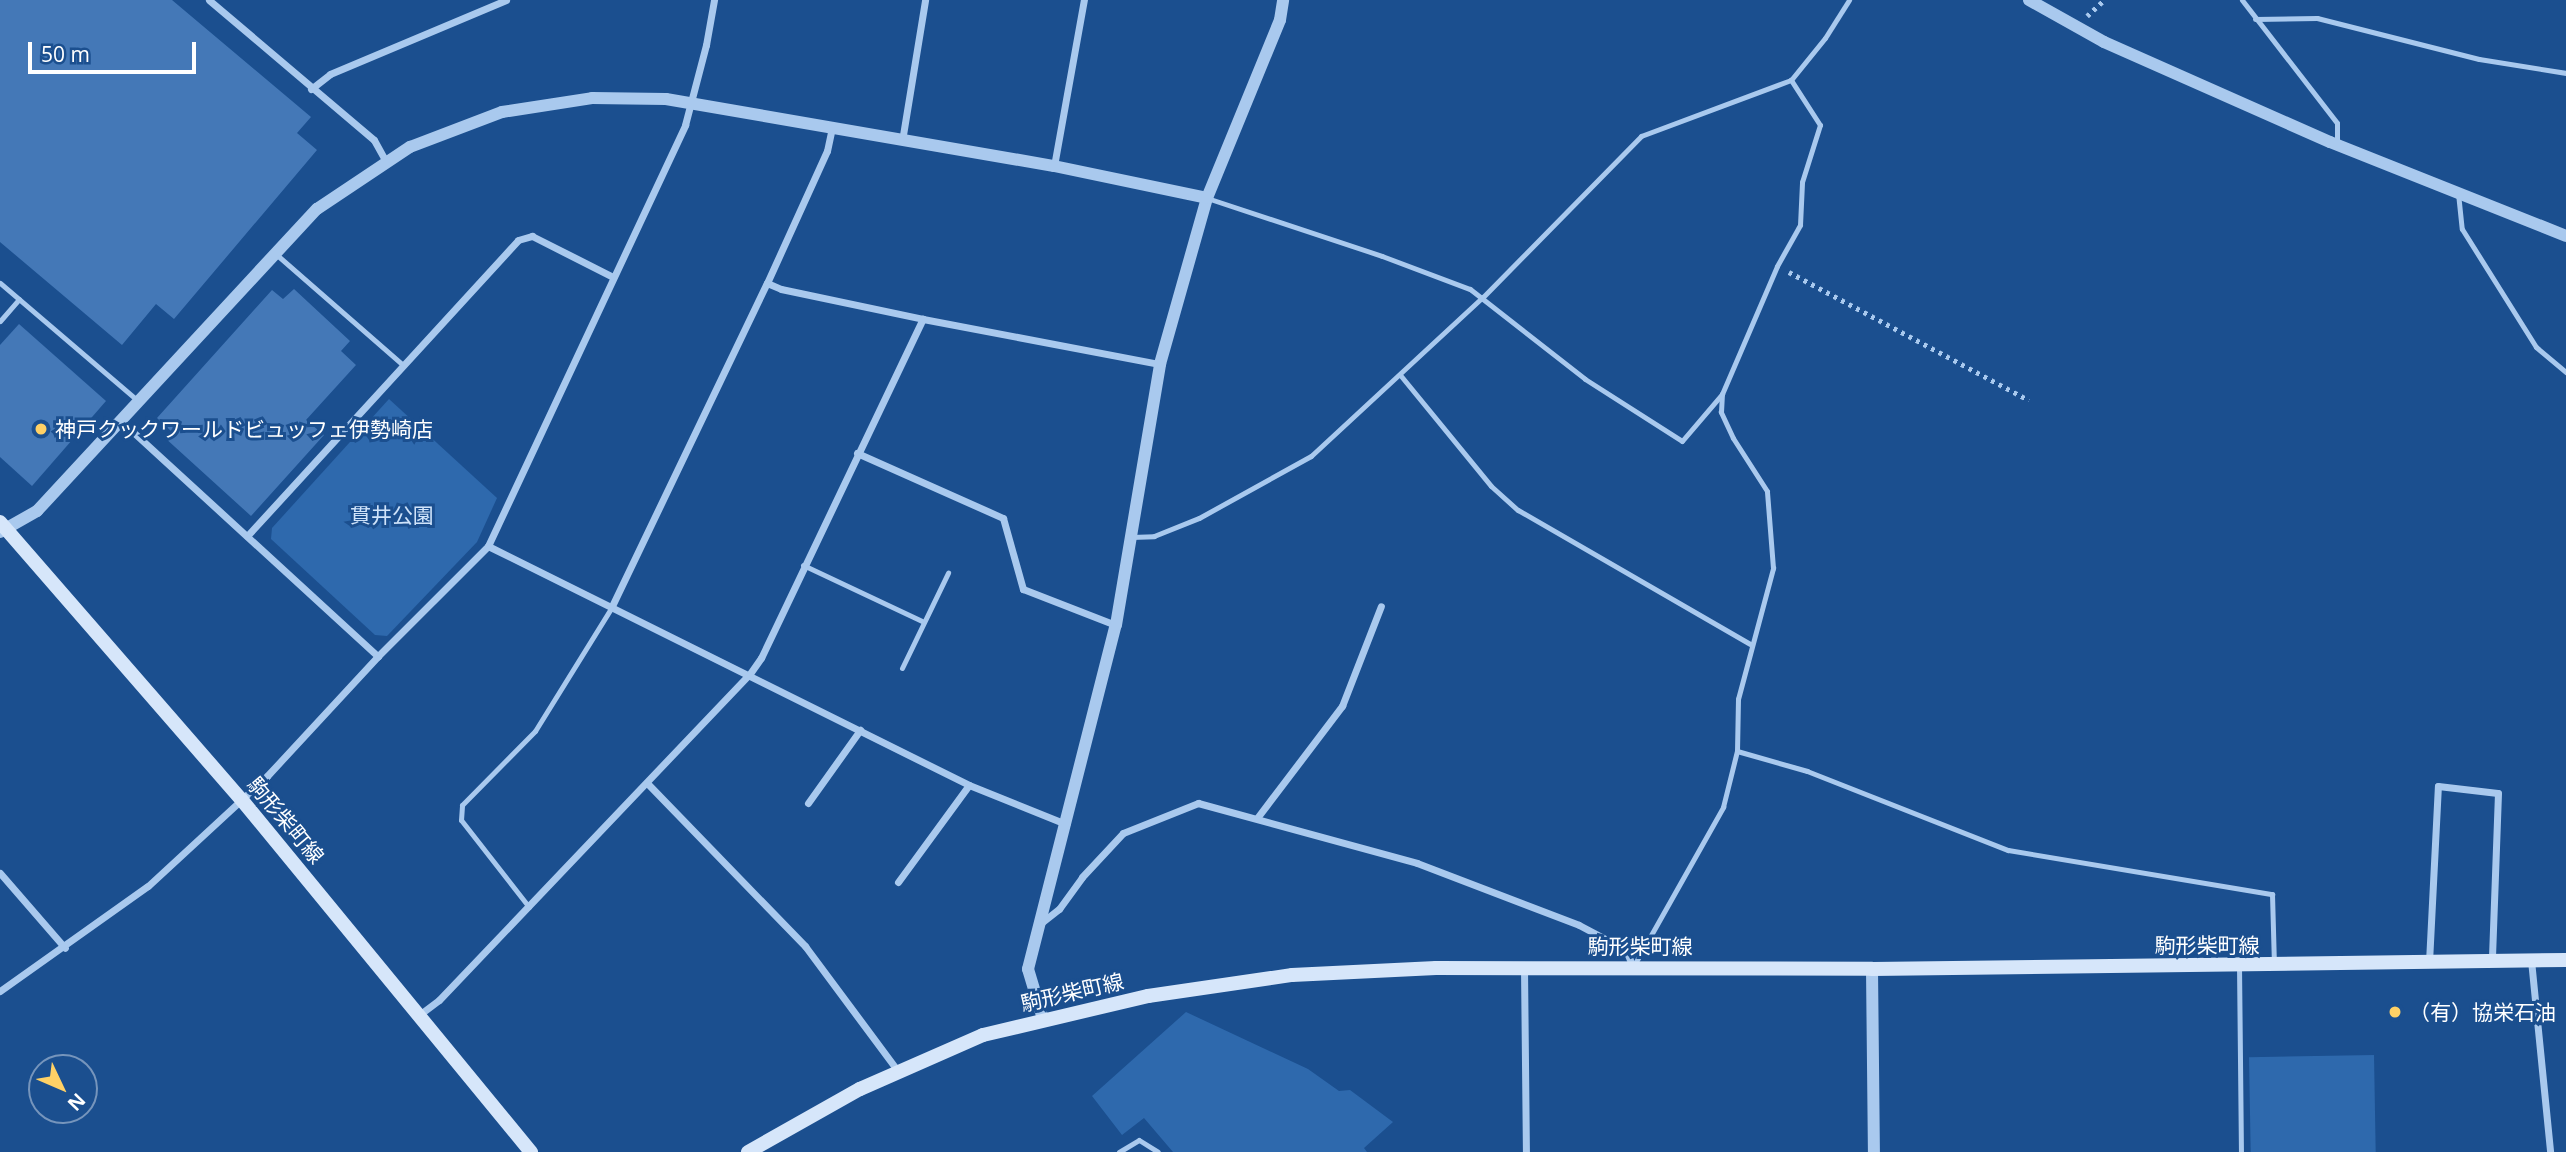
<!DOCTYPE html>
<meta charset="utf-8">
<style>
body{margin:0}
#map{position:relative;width:2566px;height:1152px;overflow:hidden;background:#1b4f8f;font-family:"Open Sans","Noto Sans JP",sans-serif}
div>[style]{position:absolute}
.green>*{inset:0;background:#2e69ad;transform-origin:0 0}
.building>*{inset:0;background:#4478b7}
.path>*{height:4.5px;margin-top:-2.25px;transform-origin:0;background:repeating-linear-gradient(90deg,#a9c9ee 0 3.5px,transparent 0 8.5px)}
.service>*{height:5px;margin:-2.5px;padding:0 2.5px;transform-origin:2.5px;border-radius:2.5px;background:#a9c9ee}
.minor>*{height:7px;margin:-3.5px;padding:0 3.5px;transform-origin:3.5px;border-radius:3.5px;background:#a9c9ee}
.tertiary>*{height:12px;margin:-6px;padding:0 6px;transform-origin:6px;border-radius:6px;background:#a9c9ee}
.secondary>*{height:14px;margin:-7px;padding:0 7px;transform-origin:7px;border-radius:7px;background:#d6e6fa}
.dots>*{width:19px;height:19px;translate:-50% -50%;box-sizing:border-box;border:4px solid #1b4f8f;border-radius:50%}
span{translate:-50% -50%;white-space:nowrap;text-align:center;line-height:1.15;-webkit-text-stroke:6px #1b4f8f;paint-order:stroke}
.poi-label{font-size:21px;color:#fff}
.left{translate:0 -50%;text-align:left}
.park-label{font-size:21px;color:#cfe3fa}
.street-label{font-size:21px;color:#fff}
.north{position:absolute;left:28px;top:1054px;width:70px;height:70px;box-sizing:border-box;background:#1b4f8f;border:2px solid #7695bc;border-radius:50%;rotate:134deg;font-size:19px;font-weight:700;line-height:28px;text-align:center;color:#fff}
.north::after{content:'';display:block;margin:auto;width:24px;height:32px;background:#ffd166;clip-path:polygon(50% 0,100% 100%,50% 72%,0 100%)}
.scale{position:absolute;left:28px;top:42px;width:168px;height:32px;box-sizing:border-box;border:4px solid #fff;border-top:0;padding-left:9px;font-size:21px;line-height:24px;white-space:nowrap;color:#fff;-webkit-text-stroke:5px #1b4f8f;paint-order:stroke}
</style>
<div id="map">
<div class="green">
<i style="clip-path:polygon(389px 399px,497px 498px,477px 542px,387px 636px,375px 635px,271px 539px,272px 528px)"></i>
<i style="clip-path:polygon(1186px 1012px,1308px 1069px,1339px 1091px,1350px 1090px,1393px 1122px,1364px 1148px,1367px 1152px,1173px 1152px,1144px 1118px,1122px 1135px,1092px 1096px)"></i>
<i style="left:2374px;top:1055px;width:97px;height:125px;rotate:89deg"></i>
</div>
<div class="building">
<i style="clip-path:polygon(0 0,172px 0,311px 117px,297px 133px,317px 150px,174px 319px,156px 304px,122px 345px,0 242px)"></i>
<i style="clip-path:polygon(294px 289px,350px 341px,341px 351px,356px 365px,306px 420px,324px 435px,251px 516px,164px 437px,171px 431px,157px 418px,272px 290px,283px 299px)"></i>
<i style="clip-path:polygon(19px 324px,106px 401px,32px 486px,0 457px,0 345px)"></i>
</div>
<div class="path">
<i style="left:2087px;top:16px;width:23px;rotate:-43deg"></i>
<i style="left:1789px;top:272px;width:272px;rotate:28.1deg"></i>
</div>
<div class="service">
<i style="left:2242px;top:0;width:155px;rotate:52.3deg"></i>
<i style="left:2337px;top:123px;width:21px;rotate:90deg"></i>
<i style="left:2255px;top:19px;width:62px;rotate:-0.9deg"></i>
<i style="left:2317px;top:18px;width:167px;rotate:14.2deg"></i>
<i style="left:2479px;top:59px;width:88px;rotate:9.1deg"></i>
<i style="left:2458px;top:193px;width:36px;rotate:84deg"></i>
<i style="left:2462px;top:229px;width:139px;rotate:57.9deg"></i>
<i style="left:2536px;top:347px;width:39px;rotate:40deg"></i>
<i style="left:1207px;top:198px;width:184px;rotate:18.3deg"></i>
<i style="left:1382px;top:256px;width:94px;rotate:20.6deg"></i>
<i style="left:1470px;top:289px;width:146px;rotate:38deg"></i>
<i style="left:1585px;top:379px;width:115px;rotate:32.6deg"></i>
<i style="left:1682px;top:441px;width:62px;rotate:-49.6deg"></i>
<i style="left:1722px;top:394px;width:139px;rotate:-66.7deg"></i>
<i style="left:1777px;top:266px;width:47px;rotate:-60.7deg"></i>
<i style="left:1800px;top:225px;width:43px;rotate:-87.3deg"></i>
<i style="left:1802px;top:182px;width:60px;rotate:-72.5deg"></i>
<i style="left:1820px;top:125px;width:54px;rotate:-122.8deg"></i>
<i style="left:277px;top:255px;width:167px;rotate:41.1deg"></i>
<i style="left:0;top:283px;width:180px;rotate:40.5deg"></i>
<i style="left:0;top:321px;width:29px;rotate:-49deg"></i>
<i style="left:1401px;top:376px;width:142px;rotate:50.7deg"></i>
<i style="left:1491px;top:486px;width:36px;rotate:42deg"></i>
<i style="left:1518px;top:510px;width:268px;rotate:30deg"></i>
<i style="left:1131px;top:537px;width:23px;rotate:-2deg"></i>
<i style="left:1154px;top:536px;width:48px;rotate:-21.8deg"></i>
<i style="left:1199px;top:518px;width:128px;rotate:-29deg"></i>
<i style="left:1311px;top:456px;width:234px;rotate:-42.8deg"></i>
<i style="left:1483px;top:297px;width:226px;rotate:-45.5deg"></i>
<i style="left:1641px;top:136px;width:160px;rotate:-20.5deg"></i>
<i style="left:1791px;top:80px;width:54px;rotate:-51deg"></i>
<i style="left:1825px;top:38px;width:45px;rotate:-57.7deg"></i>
<i style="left:803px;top:565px;width:132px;rotate:25.2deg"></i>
<i style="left:902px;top:668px;width:106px;rotate:-64.2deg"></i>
<i style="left:1737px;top:751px;width:73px;rotate:15.9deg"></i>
<i style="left:1807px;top:771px;width:216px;rotate:21.5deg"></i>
<i style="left:2008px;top:850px;width:268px;rotate:9.5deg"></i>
<i style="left:2272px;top:894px;width:70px;rotate:88.4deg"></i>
<i style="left:529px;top:907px;width:110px;rotate:-128deg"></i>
<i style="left:461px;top:820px;width:15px;rotate:-86deg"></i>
<i style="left:462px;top:805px;width:104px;rotate:-45.4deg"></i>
<i style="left:535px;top:731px;width:146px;rotate:-58.2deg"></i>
<i style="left:2239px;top:965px;width:187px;rotate:89.4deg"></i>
<i style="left:1633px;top:967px;width:184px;rotate:-60.6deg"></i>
<i style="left:1723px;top:807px;width:58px;rotate:-76deg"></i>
<i style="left:1737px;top:751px;width:52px;rotate:-88.9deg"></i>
<i style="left:1738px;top:699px;width:136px;rotate:-75deg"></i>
<i style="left:1773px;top:568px;width:77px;rotate:-94.5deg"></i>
<i style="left:1767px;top:491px;width:63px;rotate:-122.7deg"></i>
<i style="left:1733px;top:438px;width:29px;rotate:-115deg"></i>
<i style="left:1721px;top:412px;width:18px;rotate:-87deg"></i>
<i style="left:1119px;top:1152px;width:23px;rotate:-31deg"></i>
<i style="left:1139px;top:1140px;width:22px;rotate:32deg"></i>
</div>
<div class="minor">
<i style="left:209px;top:0;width:216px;rotate:40.3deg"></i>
<i style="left:374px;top:140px;width:25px;rotate:61deg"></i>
<i style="left:311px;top:89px;width:24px;rotate:-38deg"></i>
<i style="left:330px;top:74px;width:191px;rotate:-22.8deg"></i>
<i style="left:902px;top:141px;width:143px;rotate:-80.7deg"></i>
<i style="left:1054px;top:166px;width:169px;rotate:-79.8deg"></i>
<i style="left:767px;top:283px;width:15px;rotate:23deg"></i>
<i style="left:781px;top:289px;width:145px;rotate:11.9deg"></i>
<i style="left:923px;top:319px;width:241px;rotate:10.8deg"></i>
<i style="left:120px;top:420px;width:350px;rotate:42.5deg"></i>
<i style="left:857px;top:453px;width:160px;rotate:24deg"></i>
<i style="left:1003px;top:518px;width:74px;rotate:74.3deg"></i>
<i style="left:1023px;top:589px;width:100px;rotate:21.2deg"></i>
<i style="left:247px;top:536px;width:401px;rotate:-47.5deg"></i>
<i style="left:518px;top:240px;width:15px;rotate:-16deg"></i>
<i style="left:532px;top:236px;width:91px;rotate:26.8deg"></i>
<i style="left:488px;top:546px;width:537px;rotate:26.42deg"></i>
<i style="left:969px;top:785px;width:105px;rotate:21.9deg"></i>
<i style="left:612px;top:606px;width:358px;rotate:-64.4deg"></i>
<i style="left:767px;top:283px;width:145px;rotate:-65.6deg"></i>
<i style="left:827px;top:151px;width:24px;rotate:-78deg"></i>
<i style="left:648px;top:784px;width:226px;rotate:45.9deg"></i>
<i style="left:805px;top:946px;width:156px;rotate:53.4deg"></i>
<i style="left:808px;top:803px;width:90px;rotate:-54.5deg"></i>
<i style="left:1257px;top:818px;width:141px;rotate:-52.8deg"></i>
<i style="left:1342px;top:706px;width:107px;rotate:-68.7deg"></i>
<i style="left:0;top:873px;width:99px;rotate:49.1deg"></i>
<i style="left:898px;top:882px;width:120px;rotate:-53.8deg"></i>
<i style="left:1041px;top:923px;width:23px;rotate:-38deg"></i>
<i style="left:1059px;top:909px;width:39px;rotate:-54deg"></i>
<i style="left:1082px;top:877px;width:60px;rotate:-47deg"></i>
<i style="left:1123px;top:833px;width:81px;rotate:-21.8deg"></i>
<i style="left:1198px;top:803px;width:227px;rotate:15.3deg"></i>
<i style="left:1417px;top:863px;width:173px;rotate:20.9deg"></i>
<i style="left:1579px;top:925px;width:53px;rotate:28deg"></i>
<i style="left:1626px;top:950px;width:18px;rotate:68deg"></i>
<i style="left:2531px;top:960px;width:193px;rotate:84.3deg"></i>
<i style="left:2429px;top:962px;width:176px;rotate:-87.1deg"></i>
<i style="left:2438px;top:786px;width:60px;rotate:6.7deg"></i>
<i style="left:2498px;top:793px;width:167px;rotate:92.1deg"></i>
<i style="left:1524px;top:968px;width:184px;rotate:89.4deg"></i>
<i style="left:0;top:991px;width:181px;rotate:-35.4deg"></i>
<i style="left:148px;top:886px;width:162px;rotate:-42.7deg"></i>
<i style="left:267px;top:776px;width:163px;rotate:-47.2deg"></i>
<i style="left:378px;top:656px;width:156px;rotate:-45deg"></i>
<i style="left:488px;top:546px;width:465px;rotate:-64.9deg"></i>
<i style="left:685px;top:125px;width:83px;rotate:-75.3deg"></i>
<i style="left:706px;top:45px;width:46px;rotate:-79.9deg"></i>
<i style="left:419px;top:1015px;width:25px;rotate:-37deg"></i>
<i style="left:439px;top:1000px;width:449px;rotate:-46.4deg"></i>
<i style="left:749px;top:675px;width:21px;rotate:-55deg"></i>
<i style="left:761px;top:658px;width:376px;rotate:-64.5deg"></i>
</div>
<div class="tertiary">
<i style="left:2029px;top:0;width:86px;rotate:29.2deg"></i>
<i style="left:2104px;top:42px;width:247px;rotate:23.9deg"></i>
<i style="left:2330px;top:142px;width:254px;rotate:21.7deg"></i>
<i style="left:0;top:532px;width:43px;rotate:-29.6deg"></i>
<i style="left:37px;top:511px;width:412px;rotate:-47.2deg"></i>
<i style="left:317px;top:209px;width:112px;rotate:-33.7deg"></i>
<i style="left:410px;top:147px;width:98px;rotate:-20.8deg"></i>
<i style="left:502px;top:112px;width:91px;rotate:-8.8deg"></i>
<i style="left:592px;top:98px;width:74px;rotate:0.8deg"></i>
<i style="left:666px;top:99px;width:394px;rotate:9.8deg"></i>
<i style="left:1054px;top:166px;width:156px;rotate:11.8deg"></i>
<i style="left:1872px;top:969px;width:183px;rotate:89.4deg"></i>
<i style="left:1043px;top:1019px;width:52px;rotate:-106.7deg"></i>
<i style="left:1028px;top:969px;width:355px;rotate:-75.7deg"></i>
<i style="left:1116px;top:625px;width:265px;rotate:-80.4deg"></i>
<i style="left:1160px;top:364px;width:173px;rotate:-74.2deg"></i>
<i style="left:1207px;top:198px;width:192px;rotate:-67.7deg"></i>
<i style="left:1280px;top:20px;width:20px;rotate:-81deg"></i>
</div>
<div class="secondary">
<i style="left:0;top:522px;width:367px;rotate:49deg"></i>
<i style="left:241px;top:799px;width:457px;rotate:50.6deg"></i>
<i style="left:748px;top:1152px;width:129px;rotate:-29.4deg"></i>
<i style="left:860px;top:1089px;width:134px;rotate:-23.7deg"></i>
<i style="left:983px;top:1035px;width:170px;rotate:-13.3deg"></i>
<i style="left:1148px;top:996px;width:146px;rotate:-8.3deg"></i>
<i style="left:1292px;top:975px;width:144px;rotate:-2.8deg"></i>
<i style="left:1436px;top:968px;width:436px;rotate:0.1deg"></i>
<i style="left:1872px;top:969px;width:694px;rotate:-0.74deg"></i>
</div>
<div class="dots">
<i style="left:41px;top:429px;background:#ffd166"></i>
<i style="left:2395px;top:1012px;background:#ffd166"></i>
</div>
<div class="poi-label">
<span class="left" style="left:55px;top:429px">神戸クックワールドビュッフェ伊勢崎店</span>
<span class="left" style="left:2409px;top:1012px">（有）協栄石油</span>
</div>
<div class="park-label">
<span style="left:392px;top:515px">貫井公園</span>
</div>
<div class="street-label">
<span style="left:286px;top:820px;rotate:50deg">駒形柴町線</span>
<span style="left:2207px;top:945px">駒形柴町線</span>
<span style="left:1640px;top:946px">駒形柴町線</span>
<span style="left:1072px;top:992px;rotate:-13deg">駒形柴町線</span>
</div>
<div class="north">N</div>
<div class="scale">50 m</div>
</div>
